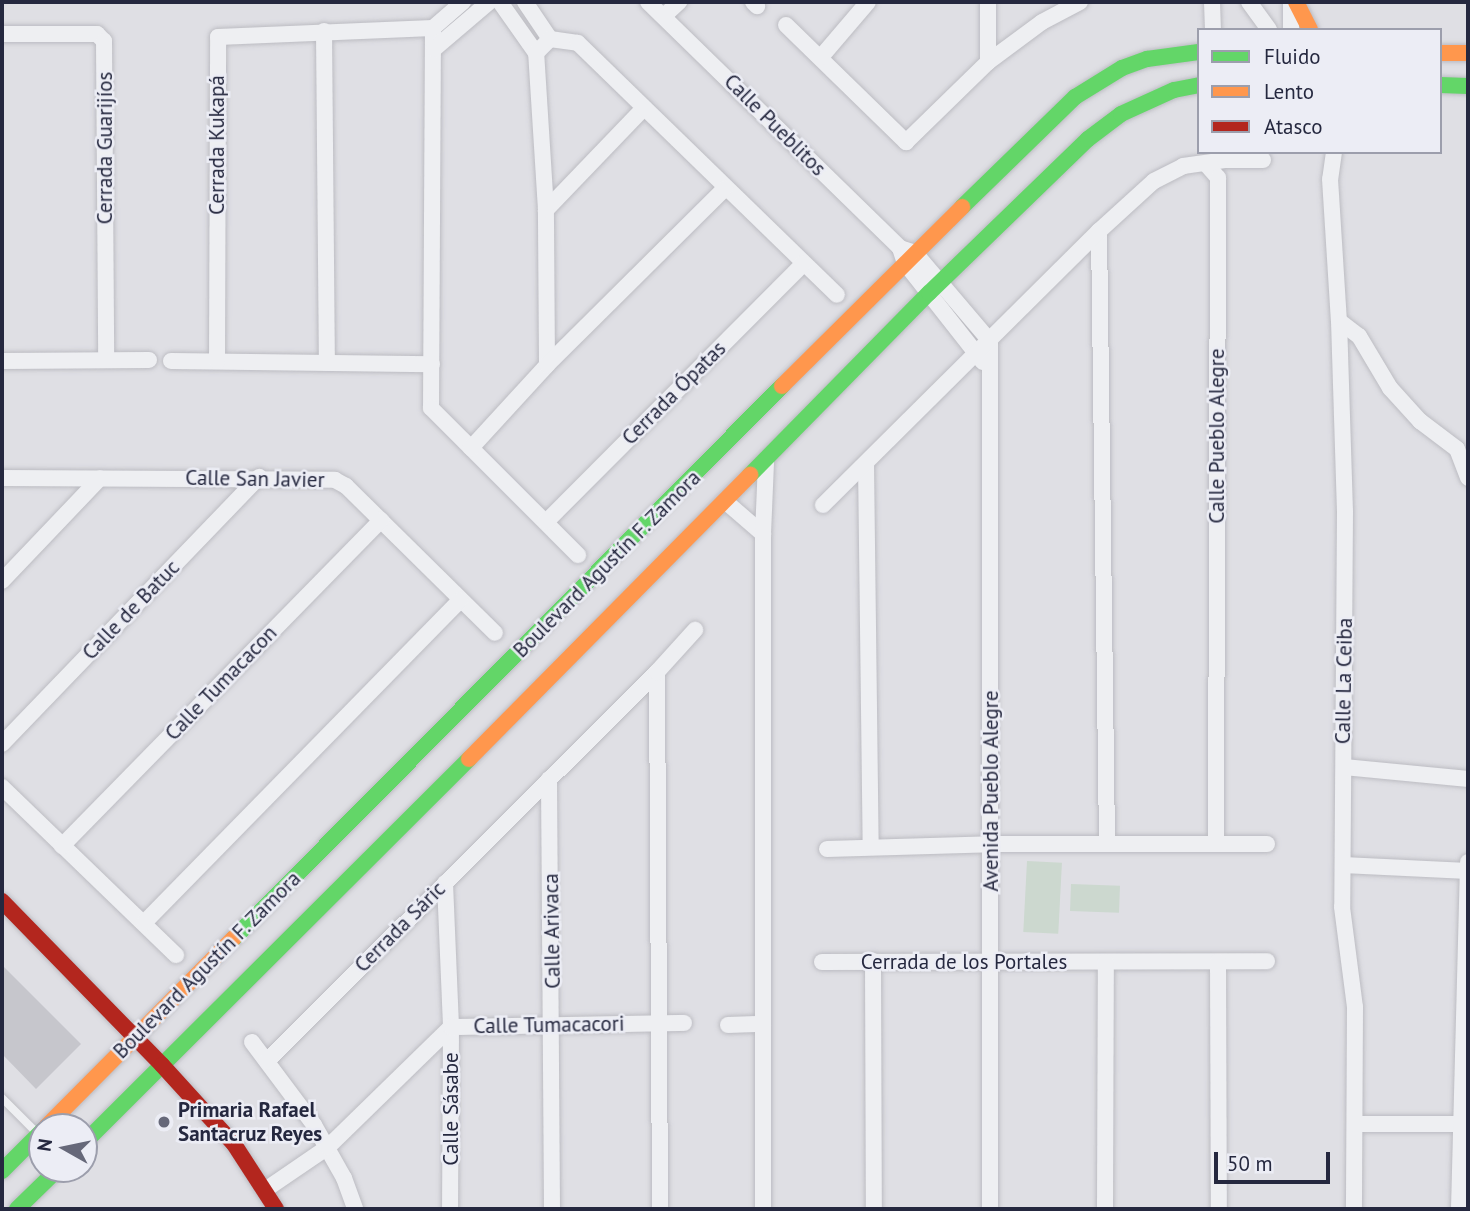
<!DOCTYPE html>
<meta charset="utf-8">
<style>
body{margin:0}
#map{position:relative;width:1470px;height:1211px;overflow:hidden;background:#dfdfe4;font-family:"PT Sans",sans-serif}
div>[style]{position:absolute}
.green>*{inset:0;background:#ccd8cf;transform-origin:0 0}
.building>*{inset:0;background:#c6c6cc}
.roads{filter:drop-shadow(0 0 2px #bcbcc2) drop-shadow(0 0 2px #bcbcc2)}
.lane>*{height:8px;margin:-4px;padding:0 4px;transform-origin:4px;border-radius:4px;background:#eeeff2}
.street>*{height:16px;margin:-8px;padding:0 8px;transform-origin:8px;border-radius:8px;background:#eeeff2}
.fast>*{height:16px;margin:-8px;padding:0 8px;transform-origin:8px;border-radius:8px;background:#63d668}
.slow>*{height:16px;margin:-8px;padding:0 8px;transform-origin:8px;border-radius:8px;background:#ff974d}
.jam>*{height:16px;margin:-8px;padding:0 8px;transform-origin:8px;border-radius:8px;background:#b3261e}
.dots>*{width:19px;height:19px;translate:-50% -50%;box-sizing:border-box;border:4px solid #ecedf5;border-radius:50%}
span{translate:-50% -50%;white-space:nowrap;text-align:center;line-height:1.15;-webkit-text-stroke:5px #ecedf5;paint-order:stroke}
.street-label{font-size:21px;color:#25283f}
.poi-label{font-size:21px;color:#25283f;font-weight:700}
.left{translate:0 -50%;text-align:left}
.frame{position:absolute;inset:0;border:4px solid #25283f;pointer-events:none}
.legend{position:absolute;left:1197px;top:28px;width:245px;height:126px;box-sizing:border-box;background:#ecedf5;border:2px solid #9c9eac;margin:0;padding:9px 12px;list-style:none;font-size:21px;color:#25283f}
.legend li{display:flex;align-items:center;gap:14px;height:35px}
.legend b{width:35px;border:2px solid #9c9eac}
.north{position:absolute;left:28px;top:1113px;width:70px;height:70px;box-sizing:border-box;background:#ecedf5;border:2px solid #9c9eac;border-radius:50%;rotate:279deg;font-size:19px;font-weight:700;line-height:28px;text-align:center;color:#25283f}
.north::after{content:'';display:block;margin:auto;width:24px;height:32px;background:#666879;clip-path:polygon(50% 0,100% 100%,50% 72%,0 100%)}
.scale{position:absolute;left:1214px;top:1152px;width:116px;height:32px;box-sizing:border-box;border:4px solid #25283f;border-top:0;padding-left:9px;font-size:21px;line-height:24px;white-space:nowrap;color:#25283f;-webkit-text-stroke:5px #ecedf5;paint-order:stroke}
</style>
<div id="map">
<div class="green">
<i style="left:1027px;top:861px;width:35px;height:71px;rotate:3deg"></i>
<i style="left:1071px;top:884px;width:49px;height:27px;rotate:2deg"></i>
</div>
<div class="building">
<i style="clip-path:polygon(2px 965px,81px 1044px,36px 1089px,2px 1054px)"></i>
</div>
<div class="roads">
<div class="lane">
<i style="left:2px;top:1098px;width:49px;rotate:45deg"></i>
</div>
<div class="street">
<i style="left:500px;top:2px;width:62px;rotate:54.8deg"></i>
<i style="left:525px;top:2px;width:45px;rotate:56deg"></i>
<i style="left:648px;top:2px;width:352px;rotate:44.3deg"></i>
<i style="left:900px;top:248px;width:16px;rotate:72deg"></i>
<i style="left:905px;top:263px;width:126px;rotate:51.8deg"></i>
<i style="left:753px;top:2px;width:6px;rotate:45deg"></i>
<i style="left:988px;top:2px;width:60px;rotate:90deg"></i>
<i style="left:1212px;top:2px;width:28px;rotate:88deg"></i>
<i style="left:1249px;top:2px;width:34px;rotate:54deg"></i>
<i style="left:664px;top:16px;width:21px;rotate:-43deg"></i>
<i style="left:786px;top:25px;width:168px;rotate:44.3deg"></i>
<i style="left:906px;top:142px;width:115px;rotate:-44.3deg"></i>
<i style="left:988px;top:62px;width:67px;rotate:-36.5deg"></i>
<i style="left:1042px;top:22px;width:43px;rotate:-27.8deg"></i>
<i style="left:433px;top:28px;width:380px;rotate:90.3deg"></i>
<i style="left:431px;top:408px;width:208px;rotate:45deg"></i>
<i style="left:1291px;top:30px;width:28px;rotate:-90deg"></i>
<i style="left:324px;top:31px;width:332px;rotate:89.5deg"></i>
<i style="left:2px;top:34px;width:95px"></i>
<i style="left:97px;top:34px;width:10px;rotate:45deg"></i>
<i style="left:104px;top:41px;width:319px;rotate:89.6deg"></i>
<i style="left:434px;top:49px;width:72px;rotate:-40.5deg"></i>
<i style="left:821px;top:57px;width:72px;rotate:-49.5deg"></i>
<i style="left:1334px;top:152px;width:27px;rotate:98deg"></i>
<i style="left:1330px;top:179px;width:142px;rotate:86.4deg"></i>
<i style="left:1339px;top:321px;width:190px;rotate:88.2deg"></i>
<i style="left:1345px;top:511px;width:396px;rotate:90.4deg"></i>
<i style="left:1342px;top:907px;width:101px;rotate:82.6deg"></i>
<i style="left:1355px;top:1007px;width:202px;rotate:90.3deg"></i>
<i style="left:1206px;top:164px;width:18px;rotate:49deg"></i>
<i style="left:1218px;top:178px;width:666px;rotate:90.17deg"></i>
<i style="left:546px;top:210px;width:140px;rotate:-46.2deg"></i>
<i style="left:1099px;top:231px;width:613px;rotate:89.25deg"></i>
<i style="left:900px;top:248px;width:16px;rotate:18deg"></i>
<i style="left:915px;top:253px;width:116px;rotate:49.6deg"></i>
<i style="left:990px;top:341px;width:868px;rotate:90deg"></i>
<i style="left:1339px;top:321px;width:25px;rotate:37deg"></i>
<i style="left:1359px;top:336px;width:61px;rotate:59.2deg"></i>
<i style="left:1390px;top:388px;width:45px;rotate:47.7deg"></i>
<i style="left:1420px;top:421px;width:46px;rotate:37.1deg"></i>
<i style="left:1457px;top:449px;width:31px;rotate:69deg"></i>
<i style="left:2px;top:361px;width:147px;rotate:-0.4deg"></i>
<i style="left:171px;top:361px;width:261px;rotate:0.7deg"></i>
<i style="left:217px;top:361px;width:324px;rotate:-89.8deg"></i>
<i style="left:218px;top:37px;width:215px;rotate:-2.4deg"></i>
<i style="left:433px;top:28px;width:40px;rotate:-41deg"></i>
<i style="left:547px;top:365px;width:155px;rotate:-90.4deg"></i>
<i style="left:546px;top:210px;width:157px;rotate:-93.6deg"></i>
<i style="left:536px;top:53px;width:20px;rotate:-45deg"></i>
<i style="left:550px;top:39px;width:28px;rotate:8deg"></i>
<i style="left:578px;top:43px;width:361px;rotate:44.2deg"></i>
<i style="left:471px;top:448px;width:113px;rotate:-47.5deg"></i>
<i style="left:547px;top:365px;width:251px;rotate:-44.8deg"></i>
<i style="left:866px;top:463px;width:384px;rotate:89.3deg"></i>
<i style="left:2px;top:478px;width:333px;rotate:0.3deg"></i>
<i style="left:335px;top:480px;width:13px;rotate:29deg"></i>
<i style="left:346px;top:486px;width:209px;rotate:44.6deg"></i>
<i style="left:726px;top:502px;width:49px;rotate:40.9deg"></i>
<i style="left:823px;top:505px;width:389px;rotate:-44.8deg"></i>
<i style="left:1099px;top:231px;width:74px;rotate:-42.3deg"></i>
<i style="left:1154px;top:181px;width:33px;rotate:-27deg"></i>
<i style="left:1183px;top:166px;width:42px;rotate:-8.1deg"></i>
<i style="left:1225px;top:160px;width:38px"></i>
<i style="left:546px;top:522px;width:364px;rotate:-45.1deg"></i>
<i style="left:2px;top:581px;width:142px;rotate:-46.4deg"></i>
<i style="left:657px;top:672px;width:537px;rotate:89.68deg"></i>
<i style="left:2px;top:744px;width:371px;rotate:-46.1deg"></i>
<i style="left:1344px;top:767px;width:125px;rotate:5.5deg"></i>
<i style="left:549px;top:779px;width:430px;rotate:89.6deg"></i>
<i style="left:2px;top:787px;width:242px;rotate:44deg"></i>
<i style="left:62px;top:846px;width:456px;rotate:-45.6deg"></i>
<i style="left:827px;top:849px;width:164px;rotate:-1.7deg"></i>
<i style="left:991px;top:844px;width:276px"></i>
<i style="left:1343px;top:865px;width:125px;rotate:2.7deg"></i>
<i style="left:445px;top:883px;width:144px;rotate:87.6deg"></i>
<i style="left:451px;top:1027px;width:182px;rotate:90.3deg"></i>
<i style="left:144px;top:923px;width:452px;rotate:-45.6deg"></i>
<i style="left:873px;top:961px;width:248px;rotate:89.8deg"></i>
<i style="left:822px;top:962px;width:445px;rotate:-0.1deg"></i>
<i style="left:1218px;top:962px;width:247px;rotate:89.8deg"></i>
<i style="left:728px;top:1025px;width:35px;rotate:-2deg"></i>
<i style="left:252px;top:1042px;width:104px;rotate:53.2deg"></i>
<i style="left:314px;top:1125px;width:61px;rotate:60.5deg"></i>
<i style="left:344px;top:1178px;width:33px;rotate:70deg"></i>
<i style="left:267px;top:1061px;width:551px;rotate:-44.93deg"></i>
<i style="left:657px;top:672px;width:57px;rotate:-47.9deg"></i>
<i style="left:1356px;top:1124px;width:105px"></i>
<i style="left:265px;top:1190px;width:76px;rotate:-34.3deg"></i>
<i style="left:328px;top:1147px;width:172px;rotate:-44.3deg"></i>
<i style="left:451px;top:1027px;width:233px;rotate:-1deg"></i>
<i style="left:763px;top:1209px;width:675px;rotate:-90deg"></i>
<i style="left:763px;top:534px;width:73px;rotate:-87.6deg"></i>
<i style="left:1105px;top:1209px;width:247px;rotate:-89.8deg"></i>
<i style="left:1459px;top:1209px;width:347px;rotate:-88.5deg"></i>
</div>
<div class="fast">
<i style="left:1440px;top:85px;width:28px;rotate:2deg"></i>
<i style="left:962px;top:207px;width:158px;rotate:-44.2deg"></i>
<i style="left:1075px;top:97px;width:55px;rotate:-31.7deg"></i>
<i style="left:1122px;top:68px;width:27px;rotate:-20deg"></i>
<i style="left:1147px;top:59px;width:52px;rotate:-7.7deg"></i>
<i style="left:750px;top:475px;width:255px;rotate:-45.5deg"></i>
<i style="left:929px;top:293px;width:221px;rotate:-44.1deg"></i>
<i style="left:1088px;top:139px;width:41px;rotate:-37.1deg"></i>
<i style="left:1121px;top:114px;width:58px;rotate:-24.4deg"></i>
<i style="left:1174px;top:90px;width:25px;rotate:-11deg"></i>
<i style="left:234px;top:938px;width:778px;rotate:-45.21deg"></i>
<i style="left:84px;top:1143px;width:544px;rotate:-44.93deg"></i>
<i style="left:2px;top:1171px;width:57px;rotate:-45deg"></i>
<i style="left:17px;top:1209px;width:57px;rotate:-44.3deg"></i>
</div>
<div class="slow">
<i style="left:1296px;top:2px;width:31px;rotate:63deg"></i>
<i style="left:1440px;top:53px;width:28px"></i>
<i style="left:782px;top:386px;width:254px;rotate:-44.8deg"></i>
<i style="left:469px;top:759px;width:400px;rotate:-45.3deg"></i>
<i style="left:46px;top:1127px;width:267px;rotate:-45.2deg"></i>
</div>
<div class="jam">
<i style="left:2px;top:901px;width:229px;rotate:45.7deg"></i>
<i style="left:162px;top:1065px;width:107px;rotate:47.7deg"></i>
<i style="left:234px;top:1144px;width:77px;rotate:57.1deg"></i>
</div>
</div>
<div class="dots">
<i style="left:164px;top:1122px;background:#666879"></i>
</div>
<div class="street-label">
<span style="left:775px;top:125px;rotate:45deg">Calle Pueblitos</span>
<span style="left:217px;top:145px;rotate:-90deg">Cerrada Kukapá</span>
<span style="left:105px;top:148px;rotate:-90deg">Cerrada Guarijíos</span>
<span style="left:674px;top:393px;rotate:-45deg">Cerrada Ópatas</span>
<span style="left:1217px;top:436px;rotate:-90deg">Calle Pueblo Alegre</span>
<span style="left:255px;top:479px;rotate:1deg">Calle San Javier</span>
<span style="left:607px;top:564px;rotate:-45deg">Boulevard Agustín F. Zamora</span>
<span style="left:131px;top:610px;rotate:-46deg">Calle de Batuc</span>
<span style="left:1344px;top:681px;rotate:-89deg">Calle La Ceiba</span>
<span style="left:221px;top:683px;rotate:-46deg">Calle Tumacacon</span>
<span style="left:991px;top:791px;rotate:-90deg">Avenida Pueblo Alegre</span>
<span style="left:400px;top:927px;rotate:-45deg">Cerrada Sáric</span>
<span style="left:552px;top:931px;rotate:-91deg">Calle Arivaca</span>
<span style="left:964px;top:962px">Cerrada de los Portales</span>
<span style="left:207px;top:965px;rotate:-45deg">Boulevard Agustín F. Zamora</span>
<span style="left:549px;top:1025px;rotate:-1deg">Calle Tumacacori</span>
<span style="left:451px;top:1109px;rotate:-90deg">Calle Sásabe</span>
</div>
<div class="poi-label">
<span class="left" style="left:178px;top:1122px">Primaria Rafael<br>Santacruz Reyes</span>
</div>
<div class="frame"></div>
<ul class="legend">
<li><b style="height:9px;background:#63d668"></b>Fluido</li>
<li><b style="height:9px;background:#ff974d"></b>Lento</li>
<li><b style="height:9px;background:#b3261e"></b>Atasco</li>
</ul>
<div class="north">N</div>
<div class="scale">50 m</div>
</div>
